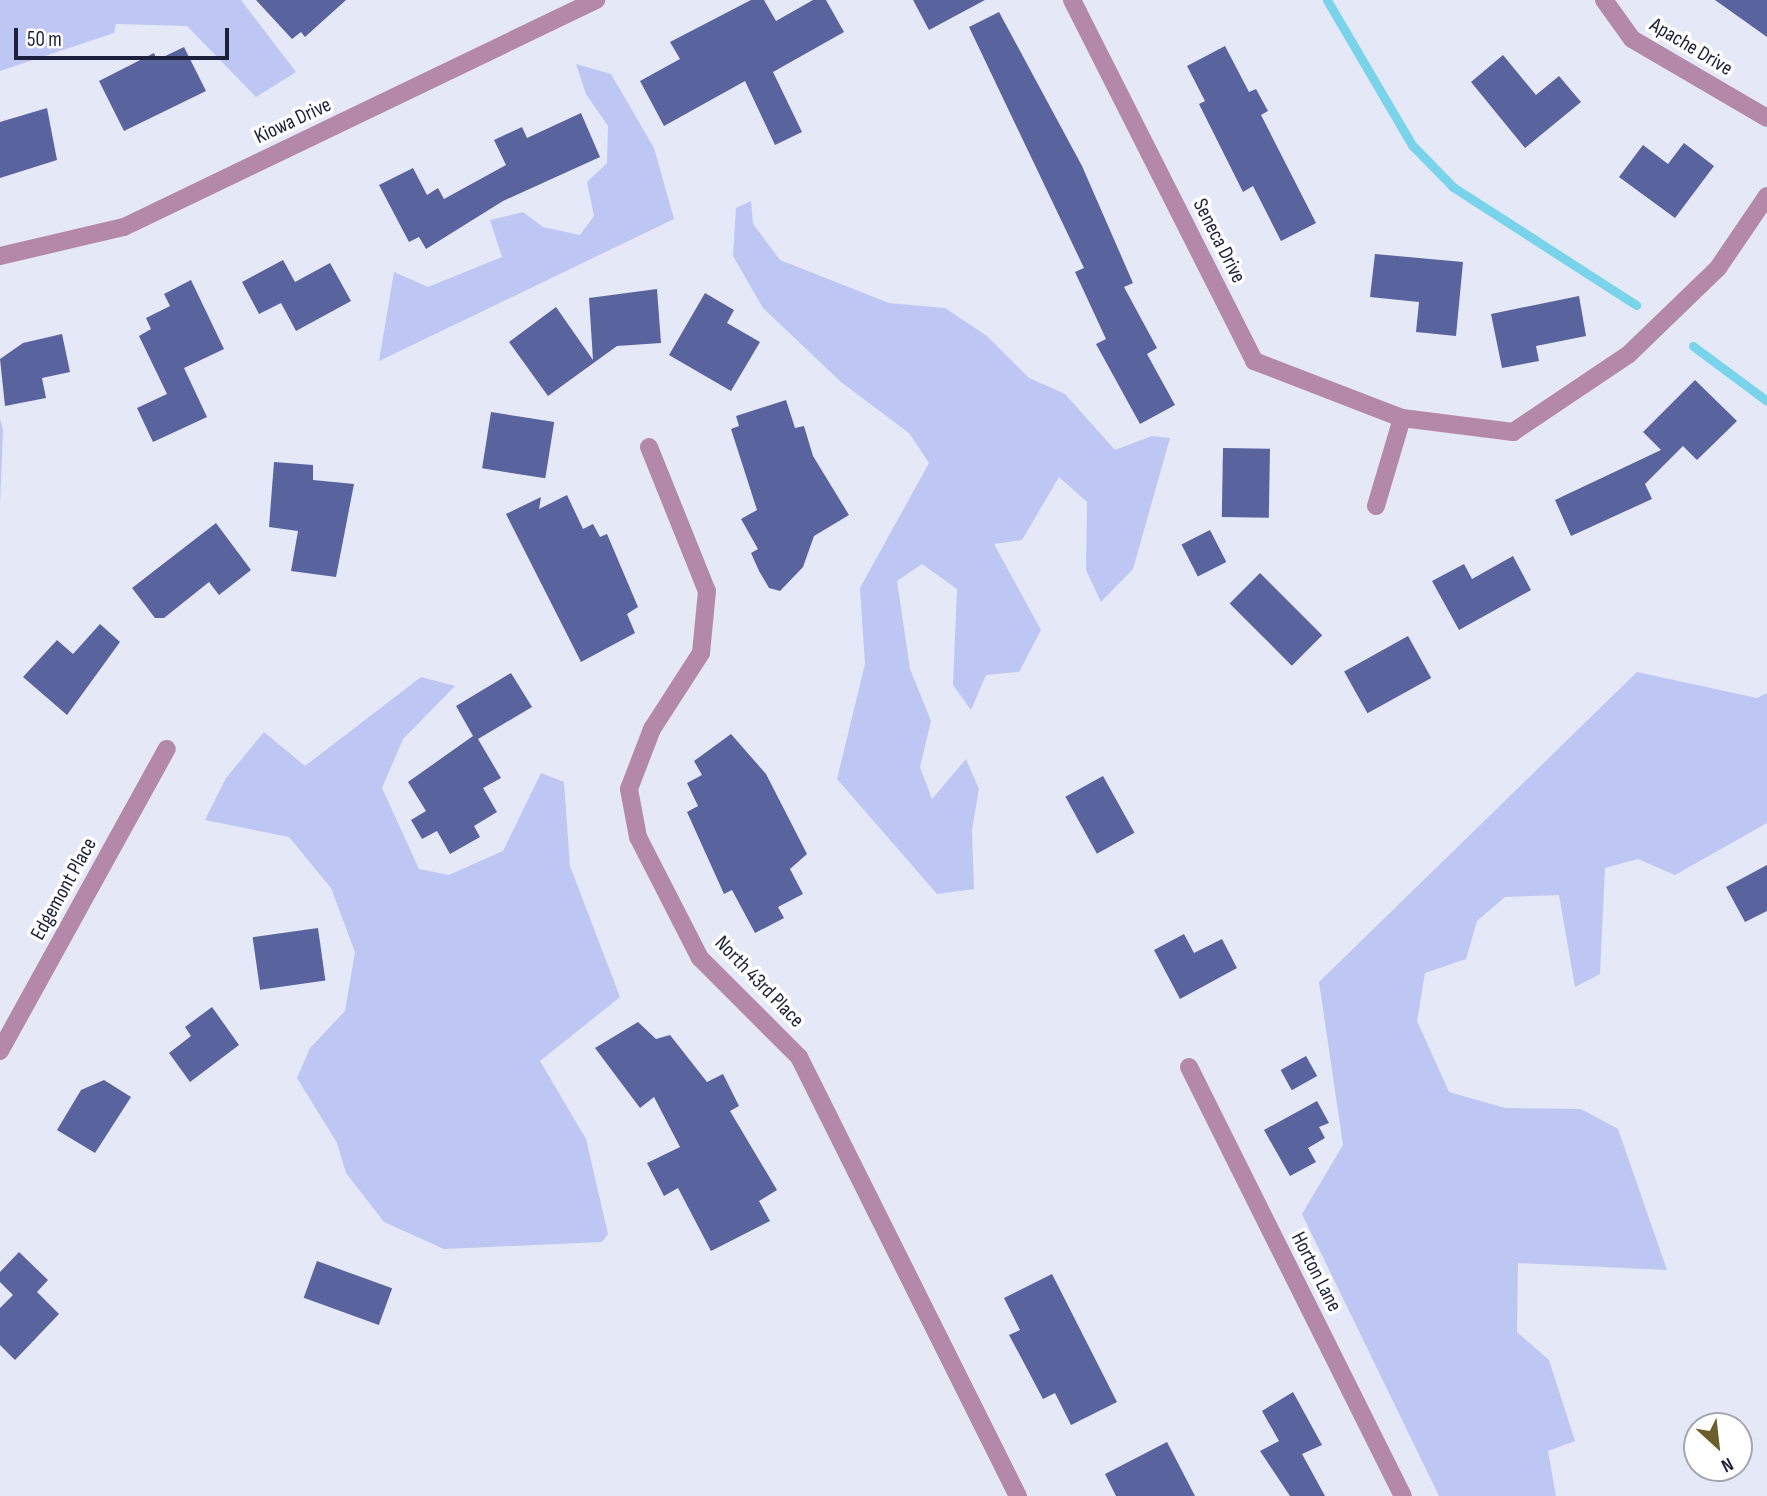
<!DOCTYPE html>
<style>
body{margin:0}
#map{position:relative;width:1767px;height:1496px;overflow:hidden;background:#e5e8f6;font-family:"Sofia Sans Condensed",sans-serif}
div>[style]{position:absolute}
.green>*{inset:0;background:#bec7f3}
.stream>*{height:9px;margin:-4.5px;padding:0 4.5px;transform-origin:4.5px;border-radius:4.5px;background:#79d4eb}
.building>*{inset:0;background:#59639d;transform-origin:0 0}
.minor>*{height:18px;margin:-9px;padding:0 9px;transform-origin:9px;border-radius:9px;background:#b488a8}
span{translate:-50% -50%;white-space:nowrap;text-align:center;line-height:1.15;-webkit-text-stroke:7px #fff;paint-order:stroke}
.street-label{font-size:21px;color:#1c203a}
.north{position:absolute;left:1683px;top:1412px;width:70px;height:70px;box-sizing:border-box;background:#fff;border:2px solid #a4a6b0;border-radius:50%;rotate:153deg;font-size:19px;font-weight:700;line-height:28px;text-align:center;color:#1c203a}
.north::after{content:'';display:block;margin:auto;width:24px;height:32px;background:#6b5e2b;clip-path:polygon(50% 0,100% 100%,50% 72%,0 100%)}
.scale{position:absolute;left:14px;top:28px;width:215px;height:32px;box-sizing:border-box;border:4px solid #1c203a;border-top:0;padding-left:9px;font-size:21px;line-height:24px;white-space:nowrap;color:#1c203a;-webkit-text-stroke:5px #fff;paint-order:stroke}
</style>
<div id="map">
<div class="green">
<i style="clip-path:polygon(0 0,241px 0,296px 72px,256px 97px,187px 26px,116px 24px,114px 33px,0 71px)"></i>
<i style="clip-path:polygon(576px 64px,611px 74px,654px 148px,674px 219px,379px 361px,394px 272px,428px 287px,502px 257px,490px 220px,523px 212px,543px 227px,580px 235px,594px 216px,587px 182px,607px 163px,608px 126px,586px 94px)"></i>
<i style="clip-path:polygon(751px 201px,753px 224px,780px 260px,889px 303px,945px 308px,987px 336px,1029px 378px,1065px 394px,1115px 450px,1152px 436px,1170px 438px,1133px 569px,1101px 602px,1086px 570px,1087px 502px,1059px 477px,1022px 540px,994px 544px,1041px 630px,1019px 672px,986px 675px,971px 710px,953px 685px,957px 589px,922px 564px,897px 581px,910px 669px,931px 721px,920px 767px,932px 799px,966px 759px,979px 789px,972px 830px,974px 889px,937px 894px,837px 779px,865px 664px,860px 588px,929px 463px,909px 433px,841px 382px,763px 308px,733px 256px,736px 208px)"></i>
<i style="clip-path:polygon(0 419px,3px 430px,0 505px)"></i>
<i style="clip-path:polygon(1637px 672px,1757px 698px,1767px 693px,1767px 823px,1675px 875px,1638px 859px,1605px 868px,1600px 974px,1575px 987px,1559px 895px,1505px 897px,1477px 921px,1466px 959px,1425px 973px,1417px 1021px,1449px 1092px,1505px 1108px,1581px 1109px,1618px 1129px,1667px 1270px,1518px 1263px,1517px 1332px,1549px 1360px,1575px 1441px,1548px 1451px,1556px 1496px,1439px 1496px,1302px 1214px,1343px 1145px,1319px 982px)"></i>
<i style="clip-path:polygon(421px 677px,455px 686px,403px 739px,382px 788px,419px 869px,449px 875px,503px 851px,541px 773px,564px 782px,570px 866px,620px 997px,540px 1061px,586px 1139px,608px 1234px,602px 1242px,444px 1249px,384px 1222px,346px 1173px,337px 1143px,297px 1078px,310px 1048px,345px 1011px,355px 952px,331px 888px,289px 837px,205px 820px,226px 778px,264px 732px,305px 766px)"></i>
</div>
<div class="stream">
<i style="left:1327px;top:0;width:168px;rotate:59.6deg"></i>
<i style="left:1412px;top:145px;width:59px;rotate:45.7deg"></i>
<i style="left:1453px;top:187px;width:218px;rotate:32.8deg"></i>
<i style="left:1693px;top:346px;width:92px;rotate:36.6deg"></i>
</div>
<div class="building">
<i style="clip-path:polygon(256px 0,346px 0,305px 37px,301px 32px,292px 39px)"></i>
<i style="clip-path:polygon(751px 0,764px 0,776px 21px,813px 0,826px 0,844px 32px,773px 72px,802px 132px,775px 145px,745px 81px,664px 126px,640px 81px,680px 59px,670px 42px)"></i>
<i style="clip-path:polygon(913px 0,985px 0,929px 30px)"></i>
<i style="clip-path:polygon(1715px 0,1767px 0,1767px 37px)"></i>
<i style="clip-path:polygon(999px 12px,1082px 166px,1133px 283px,1124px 287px,1157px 348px,1147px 354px,1175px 405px,1140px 424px,1096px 344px,1106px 339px,1075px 272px,1084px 268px,969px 27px)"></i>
<i style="clip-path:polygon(1225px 46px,1249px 92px,1256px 89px,1268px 111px,1261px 115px,1316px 223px,1281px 241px,1253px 186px,1243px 192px,1199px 104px,1205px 101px,1187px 66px)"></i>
<i style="clip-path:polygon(184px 47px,206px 91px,124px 131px,99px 81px,154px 53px,157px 60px)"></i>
<i style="clip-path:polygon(1503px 55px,1536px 95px,1559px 76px,1581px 102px,1525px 148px,1471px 82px)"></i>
<i style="clip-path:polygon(47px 108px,57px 160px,0 178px,0 122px)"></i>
<i style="clip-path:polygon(581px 113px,600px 157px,503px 201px,426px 249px,419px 237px,409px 242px,379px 185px,413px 168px,427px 195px,438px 188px,444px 199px,506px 165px,494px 140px,522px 127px,527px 138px)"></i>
<i style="clip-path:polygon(1684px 143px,1714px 166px,1675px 218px,1619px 177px,1643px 145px,1668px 164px)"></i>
<i style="clip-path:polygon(1375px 254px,1463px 262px,1456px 336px,1416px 332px,1419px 302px,1370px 297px)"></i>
<i style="clip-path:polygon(283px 260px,295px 282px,330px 263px,351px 301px,296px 331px,281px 303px,259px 314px,242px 282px)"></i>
<i style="clip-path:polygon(191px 280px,224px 349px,184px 368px,207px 417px,153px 442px,137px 408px,167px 394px,139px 336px,151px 329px,146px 318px,170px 306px,164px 294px)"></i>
<i style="clip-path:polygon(657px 289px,661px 343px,617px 346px,548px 396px,509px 342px,556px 307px,593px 360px,589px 298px)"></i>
<i style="clip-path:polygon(705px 293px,734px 310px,727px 323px,760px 342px,731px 391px,669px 355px)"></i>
<i style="clip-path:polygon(1579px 296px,1586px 336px,1536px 346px,1539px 361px,1502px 368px,1491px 314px)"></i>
<i style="clip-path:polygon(62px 334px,70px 372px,42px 378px,46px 398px,5px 406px,0 359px,23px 343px)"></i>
<i style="clip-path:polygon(1695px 380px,1737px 421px,1697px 460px,1683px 446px,1645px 484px,1652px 499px,1571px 536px,1555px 500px,1661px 450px,1643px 432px)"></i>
<i style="clip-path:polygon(786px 400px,795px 428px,804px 426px,813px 456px,849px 515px,814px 536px,803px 567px,780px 591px,769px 588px,759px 571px,751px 553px,758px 549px,741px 519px,757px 510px,731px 429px,739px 426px,736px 416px)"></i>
<i style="left:491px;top:412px;width:64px;height:57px;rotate:9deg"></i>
<i style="left:1223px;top:448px;width:47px;height:69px;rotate:1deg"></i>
<i style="clip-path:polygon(274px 462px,313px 465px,313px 480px,354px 484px,336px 577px,291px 571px,298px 531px,269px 527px)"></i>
<i style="clip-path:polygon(567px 495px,583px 529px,593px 524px,600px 537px,607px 534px,638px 607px,627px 614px,635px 633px,581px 662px,506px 514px,541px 497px,539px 509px)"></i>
<i style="clip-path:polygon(216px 523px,251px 570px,219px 595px,209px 582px,164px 618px,155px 618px,132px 588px)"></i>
<i style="left:1210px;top:530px;width:36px;height:32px;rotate:63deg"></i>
<i style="clip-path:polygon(1513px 556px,1531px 590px,1459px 630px,1432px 581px,1464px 564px,1472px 579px)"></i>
<i style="left:1260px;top:573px;width:88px;height:43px;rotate:45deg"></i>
<i style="clip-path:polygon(100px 624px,120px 642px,67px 715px,23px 677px,57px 640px,73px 654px)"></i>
<i style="left:1408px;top:636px;width:48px;height:73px;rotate:61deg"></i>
<i style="clip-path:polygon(511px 673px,532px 707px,478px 739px,501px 778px,483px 788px,497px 812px,474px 826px,480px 837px,450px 854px,437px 831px,422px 839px,411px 820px,426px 811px,408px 782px,473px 736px,456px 706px)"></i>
<i style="clip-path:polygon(731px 734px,766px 774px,807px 854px,790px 869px,803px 894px,778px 907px,784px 918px,755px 933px,732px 890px,724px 894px,687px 812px,698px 806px,687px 783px,702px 775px,694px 761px)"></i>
<i style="left:1103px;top:776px;width:65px;height:43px;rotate:61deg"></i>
<i style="clip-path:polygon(1767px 865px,1767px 911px,1745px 922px,1726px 887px)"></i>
<i style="left:318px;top:928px;width:53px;height:66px;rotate:82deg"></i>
<i style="clip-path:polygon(1184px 934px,1194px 953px,1222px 939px,1237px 968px,1180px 999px,1154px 950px)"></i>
<i style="clip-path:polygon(212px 1007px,239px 1045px,190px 1082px,169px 1053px,191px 1036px,185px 1027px)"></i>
<i style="clip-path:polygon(638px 1022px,656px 1039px,670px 1035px,707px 1082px,723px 1074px,739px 1106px,730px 1111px,777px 1190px,759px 1201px,770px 1221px,711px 1251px,678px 1188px,664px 1196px,647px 1163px,680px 1147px,654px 1097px,640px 1108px,595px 1048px)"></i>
<i style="left:1306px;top:1056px;width:23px;height:29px;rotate:61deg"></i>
<i style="clip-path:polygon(104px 1080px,131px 1097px,95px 1153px,57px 1130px,81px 1090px)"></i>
<i style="clip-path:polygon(1317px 1101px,1329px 1123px,1319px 1127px,1325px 1138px,1308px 1148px,1316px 1162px,1290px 1176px,1264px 1130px)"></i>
<i style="clip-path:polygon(19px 1252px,48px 1280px,37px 1292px,59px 1314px,15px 1360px,0 1345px,0 1308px,13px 1295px,0 1282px,0 1272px)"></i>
<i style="left:317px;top:1261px;width:80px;height:39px;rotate:20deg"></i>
<i style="clip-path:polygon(1052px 1274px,1117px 1402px,1071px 1425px,1055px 1393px,1043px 1399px,1024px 1363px,1009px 1335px,1020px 1330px,1004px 1298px)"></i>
<i style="clip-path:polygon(1293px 1392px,1322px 1445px,1302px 1454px,1325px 1496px,1290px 1496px,1260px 1451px,1279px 1441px,1262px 1411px)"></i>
<i style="clip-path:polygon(1167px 1442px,1195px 1496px,1116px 1496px,1105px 1474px)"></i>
</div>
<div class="minor">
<i style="left:1072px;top:0;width:404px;rotate:63.2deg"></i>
<i style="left:1254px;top:361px;width:159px;rotate:21.1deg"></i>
<i style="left:1402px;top:418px;width:112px;rotate:7.2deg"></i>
<i style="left:1513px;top:432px;width:140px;rotate:-33.9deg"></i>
<i style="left:1629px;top:354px;width:124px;rotate:-44deg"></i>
<i style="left:1718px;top:268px;width:87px;rotate:-55.8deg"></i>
<i style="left:1604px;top:0;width:48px;rotate:54.3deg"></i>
<i style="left:1632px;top:39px;width:156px;rotate:30.3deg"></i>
<i style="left:0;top:256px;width:127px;rotate:-13.2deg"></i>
<i style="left:124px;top:227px;width:524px;rotate:-25.68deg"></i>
<i style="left:649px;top:447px;width:155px;rotate:68.1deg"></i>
<i style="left:707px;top:591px;width:62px;rotate:95.5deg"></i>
<i style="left:701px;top:653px;width:90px;rotate:122.8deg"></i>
<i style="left:652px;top:729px;width:64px;rotate:111deg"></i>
<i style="left:629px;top:789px;width:49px;rotate:79.4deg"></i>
<i style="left:638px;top:837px;width:136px;rotate:62.9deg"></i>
<i style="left:700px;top:958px;width:140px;rotate:45deg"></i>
<i style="left:799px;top:1057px;width:491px;rotate:63.5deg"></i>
<i style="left:1376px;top:506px;width:92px;rotate:-73.5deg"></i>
<i style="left:0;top:1051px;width:345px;rotate:-61.1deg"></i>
<i style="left:1189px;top:1067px;width:479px;rotate:63.5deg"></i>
</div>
<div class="street-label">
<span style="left:1691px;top:47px;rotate:31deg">Apache Drive</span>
<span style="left:293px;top:121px;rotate:-25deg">Kiowa Drive</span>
<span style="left:1219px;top:241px;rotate:63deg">Seneca Drive</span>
<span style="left:64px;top:889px;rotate:-61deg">Edgemont Place</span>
<span style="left:759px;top:982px;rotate:46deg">North 43rd Place</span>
<span style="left:1316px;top:1272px;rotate:63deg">Horton Lane</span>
</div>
<div class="north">N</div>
<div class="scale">50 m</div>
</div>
